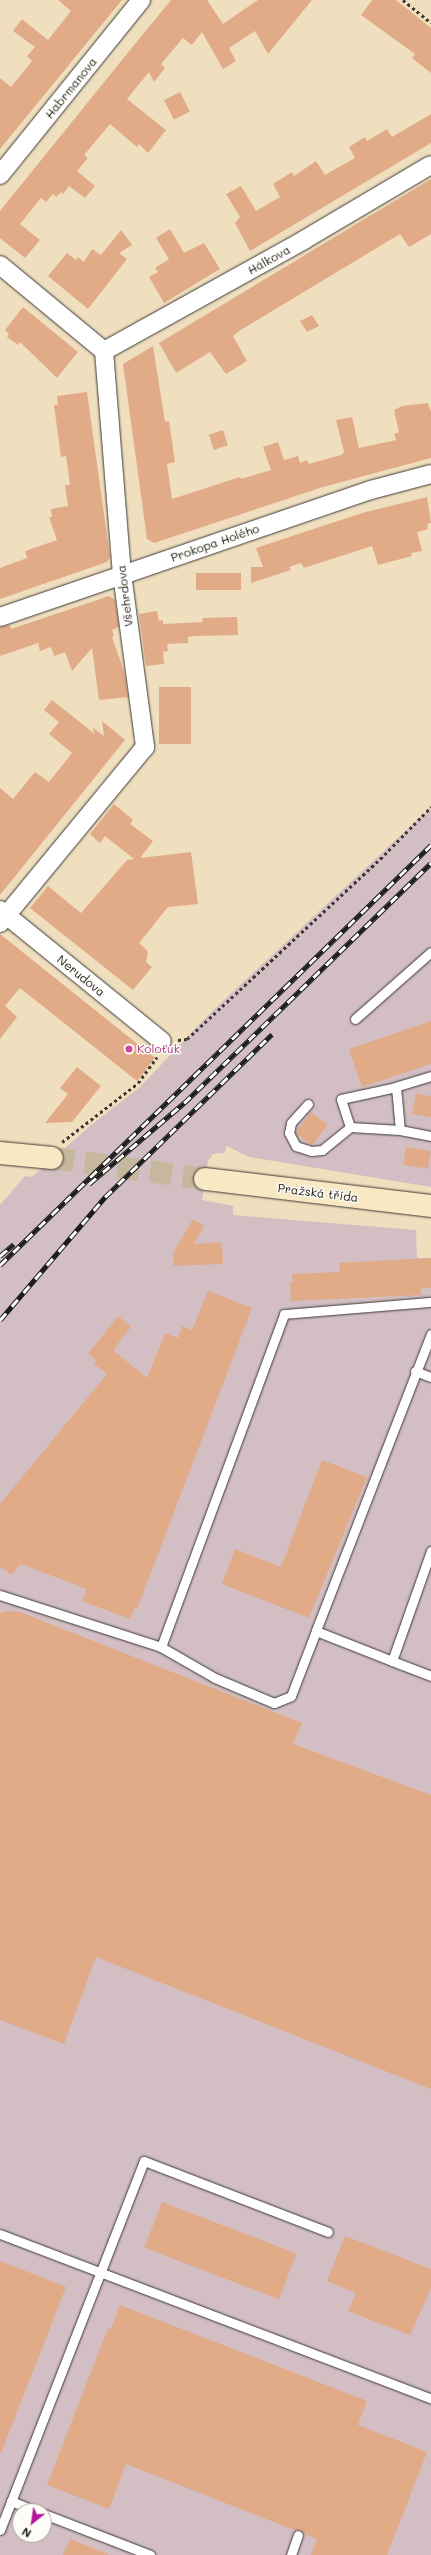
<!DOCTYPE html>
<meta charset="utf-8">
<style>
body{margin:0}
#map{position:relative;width:431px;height:2555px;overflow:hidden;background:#efdfbf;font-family:Mali,sans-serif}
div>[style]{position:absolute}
.industrial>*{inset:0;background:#d2bec3}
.building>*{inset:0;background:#e2ab88;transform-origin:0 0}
.secondary-tunnel>*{height:22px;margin-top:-11px;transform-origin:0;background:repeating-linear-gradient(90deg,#c5b89e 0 22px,transparent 0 33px)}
.path>*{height:2.5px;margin-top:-1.25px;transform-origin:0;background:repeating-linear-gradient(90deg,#3c3934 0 3px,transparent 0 6px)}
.roads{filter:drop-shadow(0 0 1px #3c3934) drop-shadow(0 0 1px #3c3934)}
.lane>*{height:9px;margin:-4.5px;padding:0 4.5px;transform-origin:4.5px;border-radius:4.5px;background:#fff}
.street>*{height:18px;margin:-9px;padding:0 9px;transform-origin:9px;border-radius:9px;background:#fff}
.secondary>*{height:22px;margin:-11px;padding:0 11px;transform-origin:11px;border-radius:11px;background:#f8e8c3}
.rail>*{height:4.5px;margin-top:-2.25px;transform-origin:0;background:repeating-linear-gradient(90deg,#fdfcf7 0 9px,#1c1c1c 0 18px);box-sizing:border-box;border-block:1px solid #1c1c1c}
.dots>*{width:11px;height:11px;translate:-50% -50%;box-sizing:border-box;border:2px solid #fdfcf7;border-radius:50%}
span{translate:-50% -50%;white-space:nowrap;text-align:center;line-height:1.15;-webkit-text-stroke:3px #fdfcf7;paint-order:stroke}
.street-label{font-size:12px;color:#1c1c1c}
.hotel-label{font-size:12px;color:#b23c85}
.left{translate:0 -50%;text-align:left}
.north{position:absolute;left:12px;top:2503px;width:40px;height:40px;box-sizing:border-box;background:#fdfcf7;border:1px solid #a3a29f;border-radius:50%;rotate:210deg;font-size:11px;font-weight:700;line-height:16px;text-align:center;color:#1c1c1c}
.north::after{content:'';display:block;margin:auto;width:14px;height:18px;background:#b5179e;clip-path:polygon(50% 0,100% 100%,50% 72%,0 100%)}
</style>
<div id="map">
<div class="industrial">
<i style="clip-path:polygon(evenodd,431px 807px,431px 1187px,249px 1157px,227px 1146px,224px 1153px,213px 1154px,208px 1161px,202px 1200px,233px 1206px,233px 1215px,416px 1230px,417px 1258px,431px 1258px,431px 2555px,0 2555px,0 1205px,25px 1176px,32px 1177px,91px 1125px,140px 1087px,210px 1013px,431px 807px,20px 2511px,44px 2511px,44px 2535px,20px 2535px,20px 2511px)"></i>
</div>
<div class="building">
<i style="clip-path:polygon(58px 0,122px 0,0 149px,0 78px,11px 87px,32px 61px,27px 56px,35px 47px,13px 31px,22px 19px,48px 40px,71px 11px)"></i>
<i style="clip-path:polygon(171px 0,207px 0,223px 24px,258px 0,312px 0,268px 54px,255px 31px,229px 48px,236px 61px,223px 69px,202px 32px,192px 45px,183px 38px,161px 64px,165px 68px,154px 82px,149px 72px,127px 99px,166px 130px,148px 153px,139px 144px,137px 147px,110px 124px,84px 155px,88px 158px,77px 171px,95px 186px,85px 198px,69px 186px,63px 194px,61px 192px,56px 197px,53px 194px,46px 202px,41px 198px,20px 224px,40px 240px,25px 258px,0 238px,0 211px,126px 55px,135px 44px,134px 42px,135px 44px)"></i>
<i style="clip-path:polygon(372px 0,396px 0,431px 28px,431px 73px,412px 58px,415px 54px,361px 15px)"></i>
<i style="left:180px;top:92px;width:22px;height:18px;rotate:63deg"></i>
<i style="clip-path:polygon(431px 114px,431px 143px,250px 251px,235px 223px,240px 217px,226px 194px,241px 186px,256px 211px,280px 197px,273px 184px,292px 172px,294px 176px,316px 161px,325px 175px,355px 158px,349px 147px,365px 137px,367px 141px,387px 129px,392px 137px)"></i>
<i style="clip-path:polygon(431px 179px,431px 234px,409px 247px,400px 234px,239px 331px,233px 336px,247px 361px,226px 374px,210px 352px,176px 373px,159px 343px)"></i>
<i style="clip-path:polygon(170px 229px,184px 253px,204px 243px,220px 269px,164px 303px,149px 277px,158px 272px,155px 268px,169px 259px,156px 238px)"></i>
<i style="clip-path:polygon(121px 230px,132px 245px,119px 253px,127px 259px,88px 309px,48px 276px,67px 253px,76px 260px,78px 257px,84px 262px,92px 249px,101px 255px)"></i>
<i style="clip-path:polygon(23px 307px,78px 352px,57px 378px,20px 342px,18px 345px,7px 337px,9px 334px,5px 330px)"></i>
<i style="clip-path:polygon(312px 315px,319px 326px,307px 332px,300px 321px)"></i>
<i style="clip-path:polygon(153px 346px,165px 422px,169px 421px,175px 462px,167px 464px,172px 499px,240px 477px,241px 479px,271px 470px,263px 447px,278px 442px,284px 460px,298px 456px,300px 463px,307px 460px,309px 464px,341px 455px,344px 452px,336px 420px,352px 417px,359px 448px,396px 440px,394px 434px,399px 432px,394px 410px,402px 406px,428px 403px,431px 412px,431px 458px,323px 487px,154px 543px,147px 539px,123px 364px)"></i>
<i style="clip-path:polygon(87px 392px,110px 557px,107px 562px,0 599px,0 568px,27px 558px,25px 551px,57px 540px,49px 517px,52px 517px,51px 509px,68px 506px,65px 485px,70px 485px,66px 456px,61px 457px,54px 405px,58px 405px,57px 396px)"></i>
<i style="left:223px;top:430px;width:16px;height:15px;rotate:72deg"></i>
<i style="clip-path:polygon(427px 497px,431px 523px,427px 524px,428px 529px,425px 530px,417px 532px,422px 551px,411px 553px,412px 556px,378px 565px,372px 546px,304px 568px,301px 563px,289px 567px,291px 570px,251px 583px,251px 567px,263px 567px,256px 548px,362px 513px)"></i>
<i style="left:196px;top:573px;width:45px;height:17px"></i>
<i style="clip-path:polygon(109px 596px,115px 600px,119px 627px,112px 630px,114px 636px,112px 637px,124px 671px,128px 697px,99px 700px,92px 648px,72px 671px,65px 652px,54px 656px,51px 647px,40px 651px,38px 643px,0 656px,0 627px,10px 625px,11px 629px)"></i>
<i style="clip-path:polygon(157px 611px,159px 621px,163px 620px,163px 624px,203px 622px,202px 618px,237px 617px,238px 635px,194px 636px,188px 637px,188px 643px,167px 644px,168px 651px,163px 652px,164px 664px,146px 666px,139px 614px)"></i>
<i style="left:159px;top:687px;width:32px;height:57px"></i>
<i style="clip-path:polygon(52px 700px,95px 734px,92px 727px,104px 736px,102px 721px,125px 740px,0 895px,0 788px,13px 799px,35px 772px,49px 782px,72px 753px,49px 734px,59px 722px,44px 710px)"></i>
<i style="clip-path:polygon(114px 804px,133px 820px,130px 824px,153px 841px,140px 858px,191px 852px,198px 904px,168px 907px,139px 943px,146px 949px,148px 953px,146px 962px,152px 967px,133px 990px,30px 908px,48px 886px,81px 913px,127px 860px,134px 859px,105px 836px,100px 843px,90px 834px)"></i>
<i style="clip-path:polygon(0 934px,155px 1058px,137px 1081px,20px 988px,5px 1006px,17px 1017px,0 1039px)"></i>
<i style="clip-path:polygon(431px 1021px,431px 1064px,362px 1087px,349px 1049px)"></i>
<i style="clip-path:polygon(77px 1067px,101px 1086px,72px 1122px,45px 1123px,68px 1094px,60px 1088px)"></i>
<i style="clip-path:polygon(416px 1094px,431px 1096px,431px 1117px,412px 1114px)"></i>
<i style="left:311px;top:1112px;width:21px;height:26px;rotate:37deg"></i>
<i style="left:406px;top:1147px;width:25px;height:18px;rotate:9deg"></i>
<i style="clip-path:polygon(193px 1219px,204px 1226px,194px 1244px,222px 1242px,223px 1264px,174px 1266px,173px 1253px)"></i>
<i style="clip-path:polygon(431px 1258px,431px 1288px,421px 1288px,421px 1295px,291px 1301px,290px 1282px,293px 1282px,292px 1274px,340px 1272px,339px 1263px)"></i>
<i style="clip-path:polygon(208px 1291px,252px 1308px,137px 1609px,134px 1608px,130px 1619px,82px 1601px,87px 1589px,21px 1564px,11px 1575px,0 1566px,0 1504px,107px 1374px,94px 1364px,96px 1360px,88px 1354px,118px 1316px,131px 1327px,113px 1350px,147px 1378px,165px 1333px,178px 1338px,182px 1326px,192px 1330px)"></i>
<i style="clip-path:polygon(322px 1460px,367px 1477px,309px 1618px,222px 1584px,235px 1549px,281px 1567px)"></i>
<i style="clip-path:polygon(6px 1611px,20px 1612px,302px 1723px,293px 1744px,431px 1795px,431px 2089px,96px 1957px,64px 2044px,0 2020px,0 1613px)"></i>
<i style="left:162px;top:2202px;width:144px;height:49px;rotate:21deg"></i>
<i style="clip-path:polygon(345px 2236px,431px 2269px,431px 2288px,410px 2335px,348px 2311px,356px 2293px,327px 2281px)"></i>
<i style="clip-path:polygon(0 2261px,66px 2287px,1px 2453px,0 2453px)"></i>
<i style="clip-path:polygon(120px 2305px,367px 2401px,358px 2425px,427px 2452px,387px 2555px,311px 2555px,317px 2539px,304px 2534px,300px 2530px,294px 2530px,126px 2464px,109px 2509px,47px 2485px,108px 2328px,111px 2329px)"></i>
<i style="clip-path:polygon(70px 2539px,108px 2554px,108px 2555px,63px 2555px)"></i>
</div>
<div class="secondary-tunnel">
<i style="left:52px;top:1158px;width:154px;rotate:7.8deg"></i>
</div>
<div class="path">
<i style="left:403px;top:0;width:36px;rotate:39deg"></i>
<i style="left:178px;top:1040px;width:9px;rotate:-6deg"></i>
<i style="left:187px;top:1039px;width:264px;rotate:-43deg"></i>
<i style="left:380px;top:859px;width:73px;rotate:-45.6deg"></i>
<i style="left:62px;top:1142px;width:96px;rotate:-37.8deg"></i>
<i style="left:138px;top:1083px;width:32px;rotate:-54deg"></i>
</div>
<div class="roads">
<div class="lane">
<i style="left:355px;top:1019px;width:101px;rotate:-41.4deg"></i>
<i style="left:431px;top:1076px;width:37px;rotate:163deg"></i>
<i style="left:396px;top:1087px;width:43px;rotate:84.7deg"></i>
<i style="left:400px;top:1130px;width:32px;rotate:11deg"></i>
<i style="left:308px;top:1104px;width:25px;rotate:132deg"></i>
<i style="left:291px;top:1123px;width:10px;rotate:101deg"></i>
<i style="left:289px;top:1133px;width:15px;rotate:62deg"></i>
<i style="left:296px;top:1146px;width:16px;rotate:18deg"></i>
<i style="left:311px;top:1151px;width:11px;rotate:-5deg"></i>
<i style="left:322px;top:1150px;width:36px;rotate:-39deg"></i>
<i style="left:350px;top:1127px;width:50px;rotate:3.4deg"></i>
<i style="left:350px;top:1127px;width:29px;rotate:-108deg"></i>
<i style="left:341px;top:1099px;width:56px;rotate:-12.3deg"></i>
<i style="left:431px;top:1334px;width:318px;rotate:111.2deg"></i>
<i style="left:316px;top:1631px;width:82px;rotate:21.5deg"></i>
<i style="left:392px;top:1661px;width:117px;rotate:-70.5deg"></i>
<i style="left:415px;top:1371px;width:17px;rotate:21deg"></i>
<i style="left:0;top:1595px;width:169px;rotate:17.9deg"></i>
<i style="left:161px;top:1647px;width:355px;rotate:-69.7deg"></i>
<i style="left:284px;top:1314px;width:147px;rotate:-4.7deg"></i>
<i style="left:161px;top:1647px;width:62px;rotate:29.9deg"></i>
<i style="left:215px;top:1678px;width:64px;rotate:23deg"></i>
<i style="left:274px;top:1703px;width:18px;rotate:-22deg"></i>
<i style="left:291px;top:1696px;width:70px;rotate:-69deg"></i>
<i style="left:392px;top:1661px;width:42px;rotate:21deg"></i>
<i style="left:0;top:2234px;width:462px;rotate:20.9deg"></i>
<i style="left:11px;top:2501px;width:27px;rotate:22deg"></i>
<i style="left:44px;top:2514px;width:114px;rotate:21.1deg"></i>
<i style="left:0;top:2530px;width:396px;rotate:-68.7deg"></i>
<i style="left:144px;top:2161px;width:197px;rotate:21.1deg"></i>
<i style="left:291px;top:2555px;width:21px;rotate:-71deg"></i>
</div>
<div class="street">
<i style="left:0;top:175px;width:225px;rotate:-51.1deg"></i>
<i style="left:0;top:265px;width:135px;rotate:39.6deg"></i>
<i style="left:104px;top:351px;width:224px;rotate:85.4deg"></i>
<i style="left:122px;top:574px;width:175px;rotate:82.4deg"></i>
<i style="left:145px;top:747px;width:228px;rotate:129.5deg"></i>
<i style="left:104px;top:351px;width:229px;rotate:-29deg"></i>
<i style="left:304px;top:240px;width:147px;rotate:-30.6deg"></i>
<i style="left:0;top:617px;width:392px;rotate:-18.9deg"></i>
<i style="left:371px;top:490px;width:62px;rotate:-14.9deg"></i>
<i style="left:0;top:910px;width:208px;rotate:39deg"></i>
</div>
<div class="secondary">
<i style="left:0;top:1153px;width:52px;rotate:5.5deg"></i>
<i style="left:205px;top:1179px;width:228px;rotate:6.8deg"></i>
</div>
</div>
<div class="rail">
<i style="left:89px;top:1184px;width:125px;rotate:-40.5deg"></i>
<i style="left:184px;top:1103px;width:344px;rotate:-44.2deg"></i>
<i style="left:0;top:1256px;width:18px;rotate:-41deg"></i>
<i style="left:0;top:1265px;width:602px;rotate:-44.26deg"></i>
<i style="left:0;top:1320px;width:162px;rotate:-49.5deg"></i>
<i style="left:105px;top:1197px;width:233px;rotate:-44.3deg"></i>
</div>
<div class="dots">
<i style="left:129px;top:1049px;background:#d1479c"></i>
</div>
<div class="street-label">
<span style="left:71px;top:88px;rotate:-51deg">Habrmanova</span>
<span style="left:269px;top:260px;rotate:-29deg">Hálkova</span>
<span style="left:215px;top:543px;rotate:-19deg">Prokopa Holého</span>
<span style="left:125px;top:596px;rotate:-97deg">Všehrdova</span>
<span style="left:81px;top:976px;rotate:39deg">Nerudova</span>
<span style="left:318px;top:1193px;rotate:7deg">Pražská třída</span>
</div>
<div class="hotel-label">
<span class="left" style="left:137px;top:1049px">Koloťuk</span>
</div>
<div class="north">N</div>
</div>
